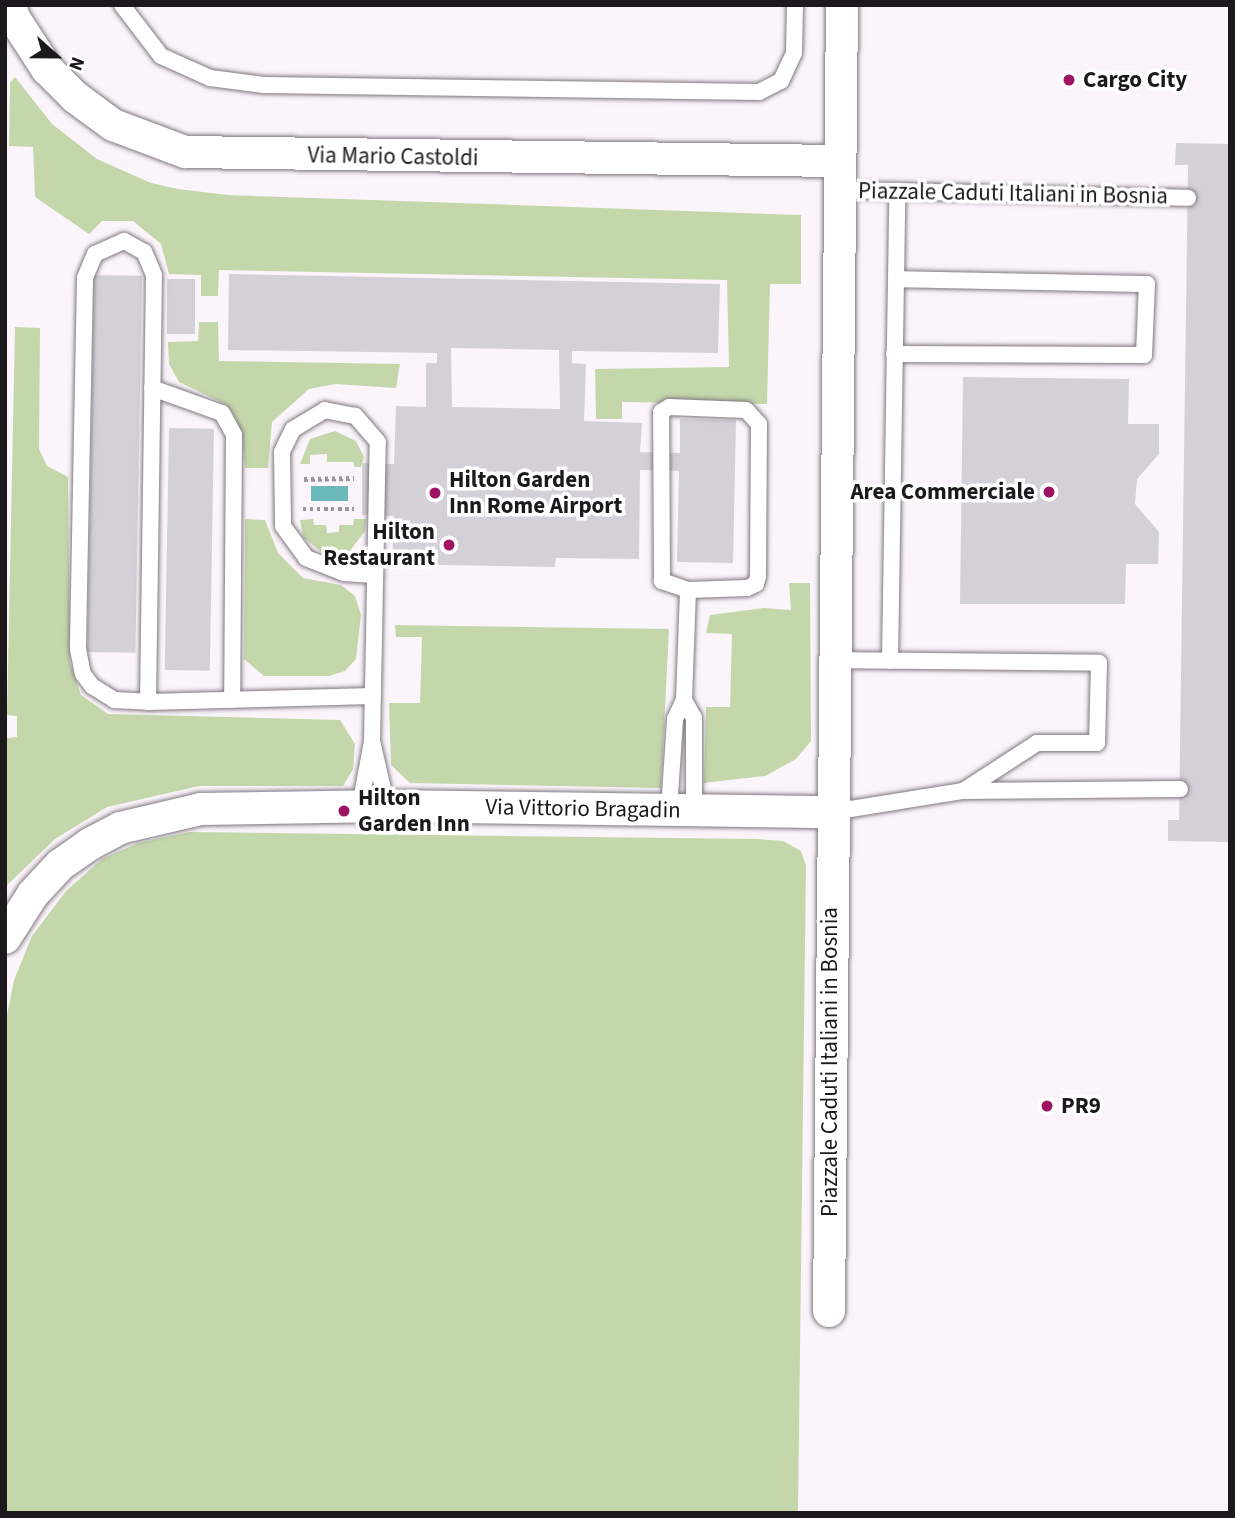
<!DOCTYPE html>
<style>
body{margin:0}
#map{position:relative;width:1235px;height:1518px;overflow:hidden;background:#fbf5fb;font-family:"Source Sans 3",sans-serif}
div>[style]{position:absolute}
.green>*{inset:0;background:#c4d7ab}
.water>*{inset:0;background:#6ab9ba;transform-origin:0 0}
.building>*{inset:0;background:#d3d0d8;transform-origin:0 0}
.path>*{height:4.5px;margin-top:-2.25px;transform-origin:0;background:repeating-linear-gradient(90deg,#9b969b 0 3.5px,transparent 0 7px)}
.roads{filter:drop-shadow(0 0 2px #7f797f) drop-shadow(0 0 2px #7f797f)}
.lane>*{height:16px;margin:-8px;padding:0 8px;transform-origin:8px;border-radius:8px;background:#fff}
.street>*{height:32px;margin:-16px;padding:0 16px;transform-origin:16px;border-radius:16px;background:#fff}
.dots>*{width:19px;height:19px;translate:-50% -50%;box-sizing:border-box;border:4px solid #fff;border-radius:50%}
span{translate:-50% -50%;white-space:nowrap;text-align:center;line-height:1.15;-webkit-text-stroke:7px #fff;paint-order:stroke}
.poi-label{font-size:23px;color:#1c191c;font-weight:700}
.left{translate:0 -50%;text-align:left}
.right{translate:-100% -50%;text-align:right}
.street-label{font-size:23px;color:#1c191c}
.frame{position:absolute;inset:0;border:7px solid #1c191c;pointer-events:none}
.north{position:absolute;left:21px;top:21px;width:70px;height:70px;-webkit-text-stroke:5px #fff;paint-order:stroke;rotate:111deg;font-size:19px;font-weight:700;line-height:28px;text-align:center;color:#1c191c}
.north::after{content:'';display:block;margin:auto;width:24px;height:32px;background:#1c191c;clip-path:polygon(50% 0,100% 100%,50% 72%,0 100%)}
</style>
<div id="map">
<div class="green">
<i style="clip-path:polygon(15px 77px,52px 124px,97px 159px,151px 183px,178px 189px,228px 195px,801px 215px,801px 284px,770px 284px,767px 404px,622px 402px,622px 419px,596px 419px,595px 369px,729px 367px,727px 280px,219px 270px,218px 296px,201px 296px,201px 275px,169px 274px,161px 244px,133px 221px,102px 221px,89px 234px,35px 197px,33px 147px,9px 146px,10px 83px)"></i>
<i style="clip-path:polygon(199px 322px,218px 322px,219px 361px,400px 364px,396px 388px,335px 384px,309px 389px,272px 422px,268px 468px,245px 468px,242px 435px,233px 413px,225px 404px,179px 382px,169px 364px,168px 342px,198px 341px)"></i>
<i style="clip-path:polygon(15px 327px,40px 328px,39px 449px,47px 466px,68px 477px,70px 663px,81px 695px,108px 714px,340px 720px,355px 744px,353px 769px,343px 786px,199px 786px,107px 807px,55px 839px,5px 887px,7px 738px,17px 737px,17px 716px,7px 715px)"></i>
<i style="clip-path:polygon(335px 431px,356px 441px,364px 457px,361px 467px,354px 467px,354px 462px,327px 462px,327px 454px,310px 455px,310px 464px,300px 464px,310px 439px)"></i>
<i style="clip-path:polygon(245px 519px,265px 520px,278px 553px,303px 578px,341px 585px,355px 596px,361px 615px,356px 659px,345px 671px,329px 676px,264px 676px,244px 659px)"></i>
<i style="clip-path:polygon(313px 519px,314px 525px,326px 525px,327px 533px,339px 532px,339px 525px,353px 525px,354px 519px,366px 519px,365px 531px,349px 552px,325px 555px,303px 537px,300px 520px)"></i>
<i style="clip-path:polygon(789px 583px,810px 583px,811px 741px,796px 759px,765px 776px,704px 783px,706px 707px,730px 707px,732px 634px,706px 633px,710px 615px,764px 608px,791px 610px)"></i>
<i style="clip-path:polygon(395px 625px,669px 629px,661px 788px,410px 783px,391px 765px,389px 703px,420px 703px,422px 637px,396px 637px)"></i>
<i style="clip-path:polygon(189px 832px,757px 839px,783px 841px,801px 851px,806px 866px,798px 1513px,5px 1513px,5px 1025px,14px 980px,32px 936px,66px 891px,102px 859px,138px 843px)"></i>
</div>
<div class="water">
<i style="left:311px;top:486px;width:37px;height:15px"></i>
</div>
<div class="building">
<i style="clip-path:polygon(1176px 143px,1230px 144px,1230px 842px,1168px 841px,1168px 820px,1179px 820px,1188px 165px,1175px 165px)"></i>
<i style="clip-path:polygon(evenodd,229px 274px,720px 284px,718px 353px,572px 351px,572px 363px,586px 364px,584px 421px,642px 423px,640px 452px,680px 453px,680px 419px,736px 420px,733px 563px,677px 562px,679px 471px,640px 470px,639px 559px,556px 558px,555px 567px,392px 564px,394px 516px,362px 515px,362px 463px,394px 464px,396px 406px,426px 407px,426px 363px,437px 363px,437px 353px,228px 350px,229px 274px,451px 348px,559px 350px,560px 409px,452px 407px,451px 348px)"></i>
<i style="left:94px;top:275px;width:48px;height:377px;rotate:1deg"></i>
<i style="left:167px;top:279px;width:28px;height:55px"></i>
<i style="clip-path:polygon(963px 377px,1129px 379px,1128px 424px,1159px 424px,1159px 454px,1137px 479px,1135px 504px,1159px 532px,1158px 564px,1126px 564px,1125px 604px,960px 604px)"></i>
<i style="left:169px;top:428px;width:45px;height:242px;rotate:1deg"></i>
</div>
<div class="path">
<i style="left:304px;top:479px;width:50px;rotate:-1.1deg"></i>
<i style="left:303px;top:509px;width:51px"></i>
</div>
<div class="roads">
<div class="lane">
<i style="left:122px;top:5px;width:64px;rotate:52.6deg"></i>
<i style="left:161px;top:56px;width:54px;rotate:24.2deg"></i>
<i style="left:210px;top:78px;width:54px;rotate:7.4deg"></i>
<i style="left:264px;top:85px;width:495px;rotate:0.8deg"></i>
<i style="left:759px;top:92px;width:25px;rotate:-27deg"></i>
<i style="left:781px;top:81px;width:31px;rotate:-65deg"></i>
<i style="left:794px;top:53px;width:48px;rotate:-88.8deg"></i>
<i style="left:839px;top:190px;width:349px;rotate:1.3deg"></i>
<i style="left:894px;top:354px;width:250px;rotate:0.2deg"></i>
<i style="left:1144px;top:355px;width:71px;rotate:-87.6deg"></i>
<i style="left:1147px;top:284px;width:251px;rotate:-178.9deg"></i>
<i style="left:152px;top:388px;width:74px;rotate:19.7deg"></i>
<i style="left:222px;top:413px;width:25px;rotate:61deg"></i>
<i style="left:234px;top:435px;width:265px;rotate:90.4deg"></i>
<i style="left:669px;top:407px;width:77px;rotate:2.2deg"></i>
<i style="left:746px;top:410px;width:19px;rotate:47deg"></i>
<i style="left:759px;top:424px;width:152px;rotate:90.4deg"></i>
<i style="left:758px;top:576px;width:8px;rotate:104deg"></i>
<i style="left:756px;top:584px;width:10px;rotate:156deg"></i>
<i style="left:747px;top:588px;width:59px;rotate:178.1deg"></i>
<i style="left:688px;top:590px;width:28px;rotate:-161deg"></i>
<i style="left:662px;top:581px;width:169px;rotate:-90.3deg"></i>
<i style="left:661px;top:412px;width:9px;rotate:-32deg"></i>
<i style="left:833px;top:660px;width:266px;rotate:0.6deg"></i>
<i style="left:1099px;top:663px;width:80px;rotate:91.4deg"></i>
<i style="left:1097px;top:743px;width:60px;rotate:180deg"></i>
<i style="left:1037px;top:743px;width:88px;rotate:147deg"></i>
<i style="left:890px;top:661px;width:470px;rotate:-89.1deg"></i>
<i style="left:684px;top:700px;width:21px;rotate:61deg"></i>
<i style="left:694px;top:718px;width:92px;rotate:90deg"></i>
<i style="left:148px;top:702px;width:427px;rotate:-89.2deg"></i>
<i style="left:154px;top:275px;width:25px;rotate:-113deg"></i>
<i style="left:144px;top:252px;width:23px;rotate:-151deg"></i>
<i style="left:124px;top:241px;width:32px;rotate:156deg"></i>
<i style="left:95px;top:254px;width:26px;rotate:113deg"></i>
<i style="left:85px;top:278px;width:371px;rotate:91.1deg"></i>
<i style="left:78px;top:649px;width:25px;rotate:79deg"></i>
<i style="left:83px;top:674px;width:15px;rotate:53deg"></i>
<i style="left:92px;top:686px;width:26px;rotate:32deg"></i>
<i style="left:114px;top:700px;width:34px;rotate:3deg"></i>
<i style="left:148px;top:702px;width:225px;rotate:-1.5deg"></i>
<i style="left:372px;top:741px;width:299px;rotate:-88.9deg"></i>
<i style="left:378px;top:442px;width:35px;rotate:-131deg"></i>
<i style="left:355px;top:416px;width:31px;rotate:-169deg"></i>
<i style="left:325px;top:410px;width:37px;rotate:149deg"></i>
<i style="left:293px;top:429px;width:25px;rotate:116deg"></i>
<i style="left:282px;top:452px;width:74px;rotate:89.2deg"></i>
<i style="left:283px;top:526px;width:39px;rotate:54deg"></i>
<i style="left:306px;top:558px;width:41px;rotate:21.5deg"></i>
<i style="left:344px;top:573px;width:30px;rotate:4deg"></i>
<i style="left:360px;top:806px;width:66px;rotate:-79.5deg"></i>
<i style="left:372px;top:741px;width:67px;rotate:77deg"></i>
<i style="left:669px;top:810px;width:91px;rotate:-86.2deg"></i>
<i style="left:675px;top:719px;width:21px;rotate:-65deg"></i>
<i style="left:684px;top:700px;width:110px;rotate:-87.9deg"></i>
<i style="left:832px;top:812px;width:133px;rotate:-9.1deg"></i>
<i style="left:963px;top:791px;width:217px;rotate:-0.5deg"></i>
</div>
<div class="street">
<i style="left:10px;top:5px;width:14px;rotate:73deg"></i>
<i style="left:14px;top:18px;width:61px;rotate:57.1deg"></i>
<i style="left:47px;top:69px;width:40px;rotate:45deg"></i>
<i style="left:75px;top:97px;width:47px;rotate:36.4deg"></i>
<i style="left:113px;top:125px;width:77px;rotate:20.6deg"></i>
<i style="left:185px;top:152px;width:654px;rotate:0.79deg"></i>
<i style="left:5px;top:938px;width:52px;rotate:-57.5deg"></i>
<i style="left:33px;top:894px;width:40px;rotate:-47deg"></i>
<i style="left:60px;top:865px;width:37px;rotate:-35deg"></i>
<i style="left:90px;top:844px;width:34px;rotate:-28deg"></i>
<i style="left:120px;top:828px;width:83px;rotate:-13.2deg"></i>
<i style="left:201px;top:809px;width:186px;rotate:-0.9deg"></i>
<i style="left:387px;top:806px;width:445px;rotate:0.8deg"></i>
<i style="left:829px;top:1311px;width:1306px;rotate:-89.43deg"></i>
</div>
</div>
<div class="dots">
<i style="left:1069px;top:80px;background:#9e1462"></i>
<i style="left:1049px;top:492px;background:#9e1462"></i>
<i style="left:435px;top:493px;background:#9e1462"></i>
<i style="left:449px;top:545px;background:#9e1462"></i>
<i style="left:344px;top:811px;background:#9e1462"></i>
<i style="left:1047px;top:1106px;background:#9e1462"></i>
</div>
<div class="poi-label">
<span class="left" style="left:1083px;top:80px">Cargo City</span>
<span class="left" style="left:449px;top:493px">Hilton Garden<br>Inn Rome Airport</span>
<span class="right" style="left:1035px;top:492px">Area Commerciale</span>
<span class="right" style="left:435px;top:545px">Hilton<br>Restaurant</span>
<span class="left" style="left:358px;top:811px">Hilton<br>Garden Inn</span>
<span class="left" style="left:1061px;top:1106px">PR9</span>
</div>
<div class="street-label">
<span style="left:393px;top:157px;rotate:1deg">Via Mario Castoldi</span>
<span style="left:1013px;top:194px;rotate:1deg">Piazzale Caduti Italiani in Bosnia</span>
<span style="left:583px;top:809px;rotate:1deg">Via Vittorio Bragadin</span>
<span style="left:830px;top:1062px;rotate:-90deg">Piazzale Caduti Italiani in Bosnia</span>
</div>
<div class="frame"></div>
<div class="north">N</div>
</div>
